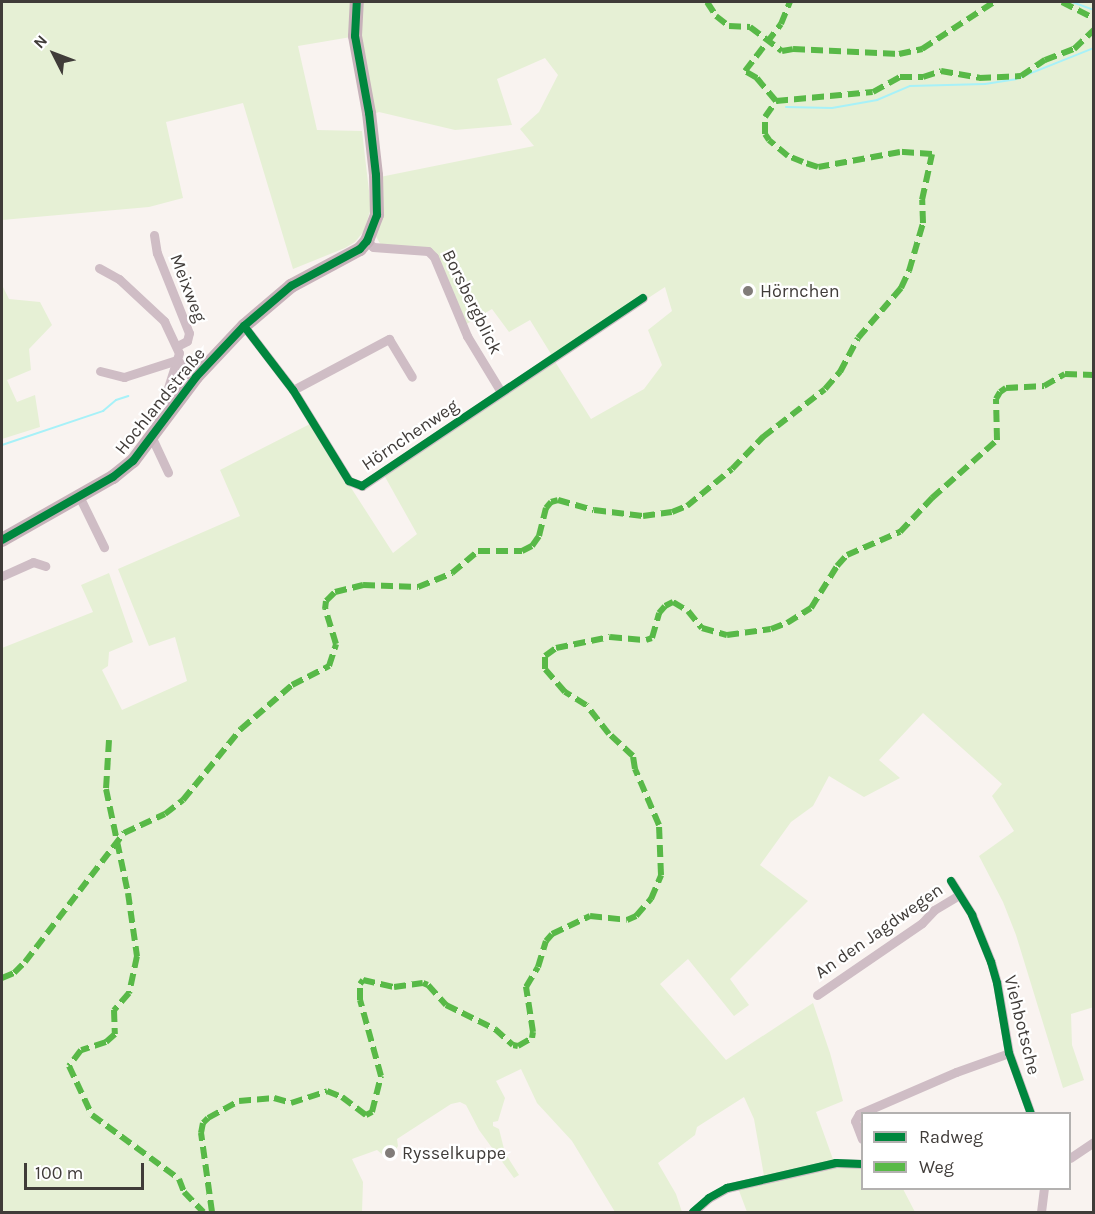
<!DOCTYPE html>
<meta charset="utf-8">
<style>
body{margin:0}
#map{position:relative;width:1095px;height:1214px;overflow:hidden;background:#f9f3f0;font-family:Karla,sans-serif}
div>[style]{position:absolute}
.green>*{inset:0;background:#e6f0d5}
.stream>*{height:2px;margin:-1px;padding:0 1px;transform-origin:1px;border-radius:1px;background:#a7f1f8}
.street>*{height:9px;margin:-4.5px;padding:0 4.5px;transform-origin:4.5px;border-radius:4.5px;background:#cfbdc5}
.secondary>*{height:14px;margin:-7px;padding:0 7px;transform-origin:7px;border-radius:7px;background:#c7b2ba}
.quiet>*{height:6px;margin-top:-3px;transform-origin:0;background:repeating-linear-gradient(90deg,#58b947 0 12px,transparent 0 18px)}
.cycleway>*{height:8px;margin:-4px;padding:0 4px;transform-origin:4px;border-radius:4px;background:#00873e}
.dots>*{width:16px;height:16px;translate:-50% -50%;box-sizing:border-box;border:3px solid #fff;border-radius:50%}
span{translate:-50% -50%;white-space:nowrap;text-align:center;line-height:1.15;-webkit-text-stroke:4.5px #fff;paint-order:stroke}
.street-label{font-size:18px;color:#403c39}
.poi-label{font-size:18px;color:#403c39}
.left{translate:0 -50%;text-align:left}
.frame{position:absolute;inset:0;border:3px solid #403c39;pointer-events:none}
.legend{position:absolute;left:861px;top:1112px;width:210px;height:78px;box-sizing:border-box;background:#fff;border:2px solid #b3b1b0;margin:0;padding:8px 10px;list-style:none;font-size:18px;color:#403c39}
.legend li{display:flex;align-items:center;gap:12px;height:30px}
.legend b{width:30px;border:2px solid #b3b1b0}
.north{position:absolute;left:24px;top:24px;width:60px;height:60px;-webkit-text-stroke:4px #fff;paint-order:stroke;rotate:312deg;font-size:16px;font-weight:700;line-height:24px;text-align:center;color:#403c39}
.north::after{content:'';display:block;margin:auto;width:21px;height:27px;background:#403c39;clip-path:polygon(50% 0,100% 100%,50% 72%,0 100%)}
.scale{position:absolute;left:24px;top:1163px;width:120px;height:27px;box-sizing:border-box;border:3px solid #403c39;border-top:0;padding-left:8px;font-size:18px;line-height:21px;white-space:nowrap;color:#403c39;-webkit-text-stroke:4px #fff;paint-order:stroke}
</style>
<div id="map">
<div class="green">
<i style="clip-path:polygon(2px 2px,352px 2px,351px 37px,298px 46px,317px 130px,362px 131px,371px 208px,364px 231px,355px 242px,345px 248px,293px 269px,243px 103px,166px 122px,183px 198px,149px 207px,2px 220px)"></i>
<i style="clip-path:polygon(evenodd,360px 2px,1093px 2px,1094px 1007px,1071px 1014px,1072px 1045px,1084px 1080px,1063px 1088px,1016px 935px,1003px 902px,979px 856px,1014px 831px,992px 796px,1002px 784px,923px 713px,879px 760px,900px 778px,864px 797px,829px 776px,813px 806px,791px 822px,760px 865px,808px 901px,730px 979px,749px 1005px,734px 1016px,688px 959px,660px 984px,726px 1060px,813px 1003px,830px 1053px,843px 1101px,816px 1112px,834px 1162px,764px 1176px,754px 1119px,744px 1097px,697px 1127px,695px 1135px,658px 1163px,676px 1194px,682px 1212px,615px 1212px,572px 1141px,537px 1103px,521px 1069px,496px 1081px,505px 1098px,498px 1121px,493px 1122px,493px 1126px,499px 1129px,505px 1153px,519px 1175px,514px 1178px,479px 1130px,466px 1105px,460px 1102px,451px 1104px,397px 1139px,398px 1146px,393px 1154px,383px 1155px,377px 1150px,352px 1159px,363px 1182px,362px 1212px,2px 1212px,2px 648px,93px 612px,81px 585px,109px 573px,133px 642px,109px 652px,108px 666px,102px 670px,122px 710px,187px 681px,175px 637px,149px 646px,118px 569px,240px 516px,220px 470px,310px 424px,393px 553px,417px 534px,384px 475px,551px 354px,530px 320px,509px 332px,492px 309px,465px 325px,433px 251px,381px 245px,375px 235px,380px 177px,534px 146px,520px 129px,539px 112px,558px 75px,545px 58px,497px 79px,512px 125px,455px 130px,379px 112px,374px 114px,360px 36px,360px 2px,665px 287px,672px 311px,648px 330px,662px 365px,644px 389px,591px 419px,554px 360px,665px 287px)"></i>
<i style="clip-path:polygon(2px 285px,9px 299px,40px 302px,52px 325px,29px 349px,31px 370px,7px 380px,17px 402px,35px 395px,40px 427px,2px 439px)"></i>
<i style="clip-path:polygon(836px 1165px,862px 1167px,862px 1188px,903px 1189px,915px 1212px,747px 1212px,738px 1188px)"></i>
</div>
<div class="stream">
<i style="left:1072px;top:2px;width:23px;rotate:20deg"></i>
<i style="left:786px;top:107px;width:46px;rotate:1.2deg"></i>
<i style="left:832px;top:108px;width:46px;rotate:-10.1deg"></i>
<i style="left:877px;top:100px;width:36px;rotate:-23deg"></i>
<i style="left:910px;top:86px;width:75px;rotate:-1.5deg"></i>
<i style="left:985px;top:84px;width:31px;rotate:-9deg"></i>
<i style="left:1016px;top:79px;width:84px;rotate:-21.7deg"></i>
<i style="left:2px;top:445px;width:107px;rotate:-18.6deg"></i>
<i style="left:103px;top:411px;width:17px;rotate:-40deg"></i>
<i style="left:116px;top:400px;width:13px;rotate:-18deg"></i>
</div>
<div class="street">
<i style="left:154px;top:235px;width:18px;rotate:81deg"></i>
<i style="left:157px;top:253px;width:86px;rotate:68.2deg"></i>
<i style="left:189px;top:333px;width:8px;rotate:104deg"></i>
<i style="left:187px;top:341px;width:11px;rotate:153deg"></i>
<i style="left:367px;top:241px;width:8px;rotate:45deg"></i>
<i style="left:373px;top:247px;width:55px;rotate:4.2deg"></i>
<i style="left:428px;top:251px;width:8px;rotate:45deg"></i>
<i style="left:434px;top:257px;width:86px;rotate:67.3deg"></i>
<i style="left:467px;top:336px;width:66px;rotate:58.7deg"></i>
<i style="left:99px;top:268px;width:23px;rotate:29deg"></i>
<i style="left:119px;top:279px;width:62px;rotate:43deg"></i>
<i style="left:164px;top:321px;width:35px;rotate:65deg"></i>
<i style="left:179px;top:353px;width:43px;rotate:107.6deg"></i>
<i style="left:166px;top:394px;width:16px;rotate:76deg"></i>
<i style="left:244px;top:326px;width:81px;rotate:52.6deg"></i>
<i style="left:293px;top:390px;width:107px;rotate:58.4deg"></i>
<i style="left:349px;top:481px;width:14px;rotate:21deg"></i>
<i style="left:362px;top:486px;width:338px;rotate:-33.8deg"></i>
<i style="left:177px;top:360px;width:25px;rotate:42deg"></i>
<i style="left:100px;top:371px;width:25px;rotate:14deg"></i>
<i style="left:124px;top:377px;width:56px;rotate:-17.8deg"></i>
<i style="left:293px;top:390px;width:109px;rotate:-28deg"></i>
<i style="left:389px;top:339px;width:44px;rotate:58.8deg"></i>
<i style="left:152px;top:438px;width:38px;rotate:65deg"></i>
<i style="left:79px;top:496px;width:57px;rotate:63.9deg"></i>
<i style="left:2px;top:576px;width:34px;rotate:-24deg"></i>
<i style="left:33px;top:562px;width:13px;rotate:18deg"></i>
<i style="left:951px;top:881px;width:40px;rotate:58deg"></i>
<i style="left:972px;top:915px;width:51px;rotate:68deg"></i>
<i style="left:991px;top:962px;width:22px;rotate:74deg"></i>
<i style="left:997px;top:983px;width:71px;rotate:80.3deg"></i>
<i style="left:1009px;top:1053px;width:65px;rotate:70.2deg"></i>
<i style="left:817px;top:995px;width:127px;rotate:-34.4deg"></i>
<i style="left:922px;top:923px;width:18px;rotate:-47deg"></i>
<i style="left:934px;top:910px;width:29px;rotate:-31deg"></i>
<i style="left:862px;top:1139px;width:19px;rotate:-111deg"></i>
<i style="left:855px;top:1121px;width:8px;rotate:-60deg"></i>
<i style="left:859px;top:1114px;width:106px;rotate:-23.4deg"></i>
<i style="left:956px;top:1072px;width:56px;rotate:-19.7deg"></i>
<i style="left:1070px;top:1158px;width:29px;rotate:-34deg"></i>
<i style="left:693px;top:1212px;width:21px;rotate:-41deg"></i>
<i style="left:709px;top:1198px;width:21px;rotate:-29deg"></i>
<i style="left:727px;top:1188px;width:112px;rotate:-12.9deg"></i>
<i style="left:836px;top:1163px;width:26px;rotate:2deg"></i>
<i style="left:1041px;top:1212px;width:24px;rotate:-83deg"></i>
</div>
<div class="secondary">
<i style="left:2px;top:540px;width:128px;rotate:-29.6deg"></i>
<i style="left:113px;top:477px;width:26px;rotate:-39deg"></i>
<i style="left:133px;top:461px;width:105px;rotate:-53.1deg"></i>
<i style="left:196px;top:377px;width:70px;rotate:-46.7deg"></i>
<i style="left:244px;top:326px;width:62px;rotate:-40.4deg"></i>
<i style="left:291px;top:286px;width:78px;rotate:-28.2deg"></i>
<i style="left:360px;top:249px;width:11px;rotate:-49deg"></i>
<i style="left:367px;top:241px;width:28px;rotate:-69deg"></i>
<i style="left:377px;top:215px;width:40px;rotate:-91.4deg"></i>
<i style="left:376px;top:175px;width:62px;rotate:-96.4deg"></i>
<i style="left:369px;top:113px;width:78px;rotate:-100.3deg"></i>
<i style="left:355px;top:36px;width:34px;rotate:-87deg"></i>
</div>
<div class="quiet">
<i style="left:707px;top:2px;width:17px;rotate:57deg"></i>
<i style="left:716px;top:16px;width:16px;rotate:38deg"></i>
<i style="left:729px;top:26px;width:21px;rotate:3deg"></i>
<i style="left:750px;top:27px;width:40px;rotate:37deg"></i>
<i style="left:782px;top:51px;width:11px;rotate:-10deg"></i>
<i style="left:793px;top:49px;width:106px;rotate:2.7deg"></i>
<i style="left:899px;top:54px;width:24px;rotate:-12deg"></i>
<i style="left:922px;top:49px;width:86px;rotate:-33.1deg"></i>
<i style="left:1062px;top:2px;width:36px;rotate:27deg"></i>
<i style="left:776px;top:101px;width:97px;rotate:-5.3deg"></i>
<i style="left:873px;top:92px;width:31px;rotate:-29deg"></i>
<i style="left:900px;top:77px;width:23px"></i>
<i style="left:923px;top:77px;width:19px;rotate:-18deg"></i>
<i style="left:941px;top:71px;width:39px;rotate:10deg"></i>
<i style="left:979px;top:78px;width:42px;rotate:-2.7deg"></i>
<i style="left:1021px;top:76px;width:29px;rotate:-34deg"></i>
<i style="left:1045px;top:60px;width:31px;rotate:-21deg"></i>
<i style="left:1074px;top:49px;width:28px;rotate:-44deg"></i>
<i style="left:776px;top:101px;width:30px;rotate:-130deg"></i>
<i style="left:757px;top:78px;width:14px;rotate:-150deg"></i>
<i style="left:745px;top:71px;width:59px;rotate:-52.5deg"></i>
<i style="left:781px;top:24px;width:24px;rotate:-68deg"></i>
<i style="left:109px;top:740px;width:49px;rotate:93.5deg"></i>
<i style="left:106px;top:789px;width:106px;rotate:78.1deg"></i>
<i style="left:128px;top:893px;width:64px;rotate:81.9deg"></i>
<i style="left:137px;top:956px;width:38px;rotate:102deg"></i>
<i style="left:129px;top:993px;width:23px;rotate:131deg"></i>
<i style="left:114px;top:1010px;width:24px;rotate:88deg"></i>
<i style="left:115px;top:1034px;width:12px;rotate:138deg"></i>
<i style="left:106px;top:1042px;width:26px;rotate:162deg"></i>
<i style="left:81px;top:1050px;width:20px;rotate:127deg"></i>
<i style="left:69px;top:1066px;width:54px;rotate:64.9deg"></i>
<i style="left:92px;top:1115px;width:108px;rotate:36.3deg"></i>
<i style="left:179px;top:1179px;width:14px;rotate:69deg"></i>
<i style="left:184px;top:1192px;width:28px;rotate:46deg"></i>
<i style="left:2px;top:978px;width:13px;rotate:-23deg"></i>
<i style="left:14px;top:973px;width:16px;rotate:-45deg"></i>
<i style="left:25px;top:962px;width:163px;rotate:-52.5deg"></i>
<i style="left:124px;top:833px;width:45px;rotate:-24.9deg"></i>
<i style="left:165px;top:814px;width:23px;rotate:-38deg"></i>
<i style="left:183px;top:800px;width:92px;rotate:-50.8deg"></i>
<i style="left:241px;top:729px;width:67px;rotate:-40.8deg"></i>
<i style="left:292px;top:685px;width:42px;rotate:-27.2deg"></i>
<i style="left:329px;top:666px;width:23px;rotate:-72deg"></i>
<i style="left:336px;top:644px;width:37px;rotate:-107deg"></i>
<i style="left:325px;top:609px;width:8px;rotate:-83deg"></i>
<i style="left:326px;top:601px;width:13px;rotate:-45deg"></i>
<i style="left:335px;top:592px;width:29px;rotate:-14deg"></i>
<i style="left:363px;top:585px;width:55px;rotate:2.1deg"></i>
<i style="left:418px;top:587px;width:37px;rotate:-22deg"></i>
<i style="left:452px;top:573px;width:34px;rotate:-40deg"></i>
<i style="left:478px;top:551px;width:44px"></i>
<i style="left:522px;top:551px;width:11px;rotate:-27deg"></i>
<i style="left:532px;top:546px;width:12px;rotate:-55deg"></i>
<i style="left:539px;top:536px;width:29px;rotate:-76deg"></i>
<i style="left:546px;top:508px;width:8px;rotate:-50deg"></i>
<i style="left:551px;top:502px;width:7px;rotate:-16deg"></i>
<i style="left:558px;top:500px;width:37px;rotate:16deg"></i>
<i style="left:594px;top:510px;width:49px;rotate:7deg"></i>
<i style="left:643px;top:516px;width:29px;rotate:-8deg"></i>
<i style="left:672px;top:512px;width:16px;rotate:-22deg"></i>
<i style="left:687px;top:506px;width:58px;rotate:-39.4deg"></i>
<i style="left:732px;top:469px;width:45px;rotate:-45.9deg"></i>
<i style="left:763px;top:437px;width:78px;rotate:-37.7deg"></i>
<i style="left:825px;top:389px;width:23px;rotate:-49deg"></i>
<i style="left:840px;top:372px;width:38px;rotate:-62deg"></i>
<i style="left:858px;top:338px;width:66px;rotate:-49.3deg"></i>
<i style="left:901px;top:288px;width:19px;rotate:-65deg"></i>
<i style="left:909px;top:271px;width:50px;rotate:-73.7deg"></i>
<i style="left:923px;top:223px;width:23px;rotate:-92deg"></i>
<i style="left:922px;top:200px;width:47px;rotate:-77.7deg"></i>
<i style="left:932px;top:154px;width:32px;rotate:-176deg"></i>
<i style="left:900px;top:152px;width:83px;rotate:169.6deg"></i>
<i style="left:818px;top:167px;width:16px;rotate:-162deg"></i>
<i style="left:803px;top:162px;width:16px;rotate:-158deg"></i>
<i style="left:788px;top:156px;width:25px;rotate:-140deg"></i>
<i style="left:769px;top:140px;width:7px;rotate:-124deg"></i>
<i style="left:765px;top:134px;width:17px;rotate:-90deg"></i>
<i style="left:765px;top:117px;width:19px;rotate:-55deg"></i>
<i style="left:212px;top:1212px;width:80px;rotate:-97.9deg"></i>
<i style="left:201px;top:1133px;width:10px;rotate:-79deg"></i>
<i style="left:203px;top:1123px;width:7px;rotate:-45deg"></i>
<i style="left:208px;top:1118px;width:35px;rotate:-29deg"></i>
<i style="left:239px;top:1101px;width:35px;rotate:-5deg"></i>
<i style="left:274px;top:1098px;width:18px;rotate:16deg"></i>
<i style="left:291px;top:1103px;width:38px;rotate:-18deg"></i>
<i style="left:327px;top:1091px;width:16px;rotate:22deg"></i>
<i style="left:342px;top:1097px;width:30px;rotate:37deg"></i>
<i style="left:366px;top:1115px;width:7px;rotate:-27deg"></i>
<i style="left:372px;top:1112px;width:37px;rotate:-76deg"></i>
<i style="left:381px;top:1076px;width:79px;rotate:-105.4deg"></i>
<i style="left:360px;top:1000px;width:16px;rotate:-90deg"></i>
<i style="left:360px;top:984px;width:5px;rotate:-53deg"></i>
<i style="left:363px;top:980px;width:32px;rotate:13deg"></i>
<i style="left:394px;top:987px;width:29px;rotate:-8deg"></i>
<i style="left:423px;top:983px;width:5px;rotate:22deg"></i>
<i style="left:428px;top:985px;width:27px;rotate:48deg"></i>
<i style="left:446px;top:1005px;width:55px;rotate:26.1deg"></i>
<i style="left:495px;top:1029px;width:24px;rotate:42deg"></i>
<i style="left:513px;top:1045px;width:5px;rotate:11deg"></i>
<i style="left:518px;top:1046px;width:16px;rotate:-30deg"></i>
<i style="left:532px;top:1038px;width:6px;rotate:-81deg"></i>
<i style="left:533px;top:1032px;width:46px;rotate:-98.8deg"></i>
<i style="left:526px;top:987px;width:23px;rotate:-59deg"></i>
<i style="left:538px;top:967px;width:27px;rotate:-73deg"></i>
<i style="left:546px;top:941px;width:9px;rotate:-49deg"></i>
<i style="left:552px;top:934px;width:42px;rotate:-25.3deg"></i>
<i style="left:590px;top:916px;width:37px;rotate:6deg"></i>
<i style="left:627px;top:920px;width:10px;rotate:-24deg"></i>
<i style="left:636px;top:916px;width:23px;rotate:-49deg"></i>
<i style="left:651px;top:899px;width:26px;rotate:-67deg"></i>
<i style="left:661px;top:875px;width:50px;rotate:-92.3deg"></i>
<i style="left:659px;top:825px;width:61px;rotate:-113.2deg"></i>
<i style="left:635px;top:769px;width:13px;rotate:-99deg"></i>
<i style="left:633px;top:756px;width:33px;rotate:-137deg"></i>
<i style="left:609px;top:734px;width:37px;rotate:-128deg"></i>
<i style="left:586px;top:705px;width:25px;rotate:-148deg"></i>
<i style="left:565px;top:692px;width:30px;rotate:-131deg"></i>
<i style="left:545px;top:669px;width:13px;rotate:-90deg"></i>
<i style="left:545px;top:656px;width:14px;rotate:-36deg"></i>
<i style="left:556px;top:648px;width:55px;rotate:-11.5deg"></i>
<i style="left:610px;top:637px;width:36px;rotate:5deg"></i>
<i style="left:646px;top:640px;width:6px;rotate:-18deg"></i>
<i style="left:652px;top:638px;width:26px;rotate:-74deg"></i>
<i style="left:659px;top:613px;width:9px;rotate:-49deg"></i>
<i style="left:665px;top:606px;width:9px;rotate:-27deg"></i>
<i style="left:673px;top:602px;width:17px;rotate:31deg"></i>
<i style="left:688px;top:611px;width:22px;rotate:51deg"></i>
<i style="left:702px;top:628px;width:26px;rotate:16deg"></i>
<i style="left:727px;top:635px;width:44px;rotate:-7.8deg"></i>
<i style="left:771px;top:629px;width:17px;rotate:-21deg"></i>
<i style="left:787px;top:623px;width:28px;rotate:-32deg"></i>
<i style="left:811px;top:608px;width:49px;rotate:-58.2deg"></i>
<i style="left:837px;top:566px;width:15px;rotate:-48deg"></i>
<i style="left:847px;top:555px;width:58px;rotate:-23.5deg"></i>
<i style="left:900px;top:532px;width:47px;rotate:-46.7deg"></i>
<i style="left:932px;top:498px;width:87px;rotate:-41.7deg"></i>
<i style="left:997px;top:440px;width:41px;rotate:-91.4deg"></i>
<i style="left:996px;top:399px;width:8px;rotate:-60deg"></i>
<i style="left:1000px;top:392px;width:7px;rotate:-34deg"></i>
<i style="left:1006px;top:388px;width:38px;rotate:-3deg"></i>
<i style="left:1044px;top:386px;width:24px;rotate:-30deg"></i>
<i style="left:1065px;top:374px;width:29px;rotate:2deg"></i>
</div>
<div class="cycleway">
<i style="left:244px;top:326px;width:81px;rotate:52.6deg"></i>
<i style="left:293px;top:390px;width:107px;rotate:58.4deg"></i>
<i style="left:349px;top:481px;width:14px;rotate:21deg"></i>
<i style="left:362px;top:486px;width:338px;rotate:-33.8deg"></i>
<i style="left:2px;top:540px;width:128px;rotate:-29.6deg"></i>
<i style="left:113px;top:477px;width:26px;rotate:-39deg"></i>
<i style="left:133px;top:461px;width:105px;rotate:-53.1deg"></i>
<i style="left:196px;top:377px;width:70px;rotate:-46.7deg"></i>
<i style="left:244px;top:326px;width:62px;rotate:-40.4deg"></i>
<i style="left:291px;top:286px;width:78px;rotate:-28.2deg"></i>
<i style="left:360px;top:249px;width:11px;rotate:-49deg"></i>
<i style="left:367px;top:241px;width:28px;rotate:-69deg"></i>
<i style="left:377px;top:215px;width:40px;rotate:-91.4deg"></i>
<i style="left:376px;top:175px;width:62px;rotate:-96.4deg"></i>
<i style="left:369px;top:113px;width:78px;rotate:-100.3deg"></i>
<i style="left:355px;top:36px;width:34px;rotate:-87deg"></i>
<i style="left:951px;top:881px;width:40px;rotate:58deg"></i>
<i style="left:972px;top:915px;width:51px;rotate:68deg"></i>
<i style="left:991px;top:962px;width:22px;rotate:74deg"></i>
<i style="left:997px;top:983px;width:71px;rotate:80.3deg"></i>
<i style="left:1009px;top:1053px;width:65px;rotate:70.2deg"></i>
<i style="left:693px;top:1212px;width:21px;rotate:-41deg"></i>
<i style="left:709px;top:1198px;width:21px;rotate:-29deg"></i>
<i style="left:727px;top:1188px;width:112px;rotate:-12.9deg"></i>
<i style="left:836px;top:1163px;width:26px;rotate:2deg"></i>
</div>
<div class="dots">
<i style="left:748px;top:291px;background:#817c79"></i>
<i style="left:390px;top:1153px;background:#817c79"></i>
</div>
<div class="street-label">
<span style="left:188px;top:288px;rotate:69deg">Meixweg</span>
<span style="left:472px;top:302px;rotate:64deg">Borsbergblick</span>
<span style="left:160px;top:401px;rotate:-51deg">Hochlandstraße</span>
<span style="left:410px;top:435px;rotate:-34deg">Hörnchenweg</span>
<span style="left:879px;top:931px;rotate:-35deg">An den Jagdwegen</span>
<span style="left:1022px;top:1025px;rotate:76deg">Viehbotsche</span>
</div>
<div class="poi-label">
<span class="left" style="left:760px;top:291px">Hörnchen</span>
<span class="left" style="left:402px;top:1153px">Rysselkuppe</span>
</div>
<div class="frame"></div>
<ul class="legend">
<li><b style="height:8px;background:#00873e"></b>Radweg</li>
<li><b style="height:8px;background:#58b947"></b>Weg</li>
</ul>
<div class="north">N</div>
<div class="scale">100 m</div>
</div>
